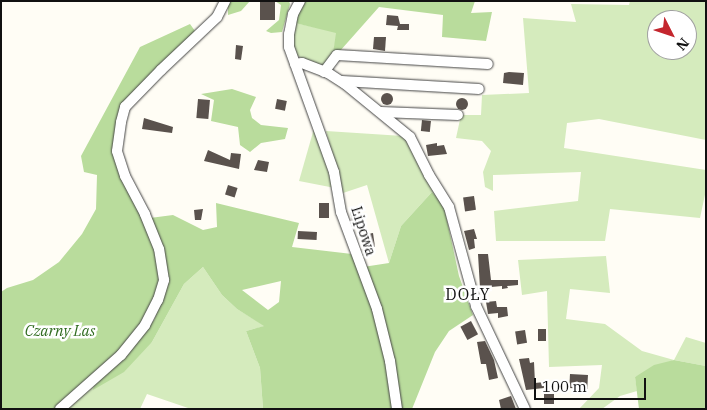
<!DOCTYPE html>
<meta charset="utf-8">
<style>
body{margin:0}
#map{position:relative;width:707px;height:410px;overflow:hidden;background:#fffdf5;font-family:"IBM Plex Serif",serif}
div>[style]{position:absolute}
.green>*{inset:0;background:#d5ebbd}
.forest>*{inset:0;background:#b9dc9c}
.building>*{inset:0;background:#5a524d;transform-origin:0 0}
.round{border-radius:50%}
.roads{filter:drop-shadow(0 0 1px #444) drop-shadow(0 0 1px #444)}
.minor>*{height:10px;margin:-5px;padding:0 5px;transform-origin:5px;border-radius:5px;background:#fff}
span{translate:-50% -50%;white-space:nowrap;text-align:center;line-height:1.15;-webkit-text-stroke:5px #fff;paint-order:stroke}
.street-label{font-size:15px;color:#111}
.park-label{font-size:15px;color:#2f6b1f;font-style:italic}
.neighbourhood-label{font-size:16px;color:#111;letter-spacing:1px}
.frame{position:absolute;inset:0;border:2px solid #111;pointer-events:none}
.north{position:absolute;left:647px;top:10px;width:50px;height:50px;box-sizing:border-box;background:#fff;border:1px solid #a0a0a0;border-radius:50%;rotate:131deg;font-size:14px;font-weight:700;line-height:20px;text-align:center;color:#111}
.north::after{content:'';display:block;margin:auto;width:18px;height:22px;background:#c4262e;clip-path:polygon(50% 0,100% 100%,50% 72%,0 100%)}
.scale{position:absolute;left:534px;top:378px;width:112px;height:22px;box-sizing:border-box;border:2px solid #111;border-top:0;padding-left:6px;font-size:15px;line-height:18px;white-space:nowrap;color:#111;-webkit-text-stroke:4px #fff;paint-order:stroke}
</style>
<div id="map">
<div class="green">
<i style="clip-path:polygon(evenodd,630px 1px,706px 1px,706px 140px,599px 119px,567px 123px,564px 148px,706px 170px,706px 190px,700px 218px,610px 209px,605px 241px,496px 241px,494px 211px,578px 201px,581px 172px,493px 175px,493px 191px,485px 187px,483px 172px,491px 151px,482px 141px,456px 138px,461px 115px,481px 115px,482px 95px,529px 93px,523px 18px,576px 22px,571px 4px,629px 5px,630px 1px,657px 20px,687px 20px,687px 50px,657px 50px,657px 20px)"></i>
<i style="clip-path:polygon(295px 23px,337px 32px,332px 60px,328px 66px,319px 67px,296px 55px,292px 46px)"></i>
<i style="clip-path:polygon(315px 125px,335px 188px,299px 181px)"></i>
<i style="clip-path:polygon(326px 131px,403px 136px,411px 144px,444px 206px,432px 192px,401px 226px,389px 263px,367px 185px,343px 193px)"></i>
<i style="clip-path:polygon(606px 256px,610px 293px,570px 289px,566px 319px,605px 324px,642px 351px,674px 360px,686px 337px,706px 343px,706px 366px,674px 360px,635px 377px,637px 391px,620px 396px,602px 409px,579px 409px,599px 388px,602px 365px,549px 367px,547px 291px,522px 295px,518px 260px)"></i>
<i style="clip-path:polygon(203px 267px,222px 295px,237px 309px,265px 326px,246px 331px,260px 368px,263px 409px,191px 409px,147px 394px,140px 409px,67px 409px,94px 385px,152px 342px,184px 284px)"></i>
</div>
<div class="forest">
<i style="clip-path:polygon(228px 1px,250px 1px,241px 11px,228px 15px)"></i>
<i style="clip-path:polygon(275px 1px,289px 1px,290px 4px,282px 32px,271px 33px,266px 31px,279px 20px,281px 5px)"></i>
<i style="clip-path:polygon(304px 1px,475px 1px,471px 13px,492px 12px,486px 41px,442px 37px,443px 15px,379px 7px,332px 60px,336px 33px,295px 23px,298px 10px)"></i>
<i style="clip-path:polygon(190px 24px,195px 31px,193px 36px,135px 92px,116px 152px,144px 214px,163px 280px,158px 300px,121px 355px,60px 409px,1px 409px,1px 292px,7px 288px,33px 280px,59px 262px,82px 234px,96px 209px,97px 175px,84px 172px,81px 156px,140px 47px)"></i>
<i style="clip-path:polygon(232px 89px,256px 97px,250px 110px,252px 118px,261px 125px,288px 128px,285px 139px,261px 143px,250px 152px,240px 145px,238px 127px,211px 121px,214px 100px,201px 94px)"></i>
<i style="clip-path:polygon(evenodd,432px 192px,444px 206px,459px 276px,473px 315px,449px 331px,435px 352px,412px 409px,263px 409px,260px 368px,246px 331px,264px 326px,237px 309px,222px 295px,203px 267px,184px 284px,152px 342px,124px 372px,93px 390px,94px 385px,138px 340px,154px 320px,166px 288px,168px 275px,150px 218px,173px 215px,203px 230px,217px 227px,216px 203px,299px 223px,292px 247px,352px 254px,363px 267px,389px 263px,401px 226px,432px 192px,281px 281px,279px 302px,268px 310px,242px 290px,281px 281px)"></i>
<i style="clip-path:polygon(674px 360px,706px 366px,706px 409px,639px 409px,635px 377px,654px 365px)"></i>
</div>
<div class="building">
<i style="left:260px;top:2px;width:15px;height:18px"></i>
<i style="clip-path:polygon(387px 15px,398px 16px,400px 24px,409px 24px,409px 30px,397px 30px,398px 26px,386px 25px)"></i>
<i style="clip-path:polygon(374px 37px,386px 37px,385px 51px,373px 49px)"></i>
<i style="clip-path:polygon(236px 45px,243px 46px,241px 60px,235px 59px)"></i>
<i style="clip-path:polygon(509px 72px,524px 73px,523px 85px,503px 83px,504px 73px)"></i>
<i class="round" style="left:381px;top:93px;width:12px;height:12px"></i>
<i class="round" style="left:456px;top:98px;width:12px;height:12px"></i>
<i style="left:198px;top:99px;width:12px;height:19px;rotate:5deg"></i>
<i style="left:277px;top:99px;width:10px;height:10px;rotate:11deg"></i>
<i style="clip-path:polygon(144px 118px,173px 127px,172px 133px,142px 129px)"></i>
<i style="left:422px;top:120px;width:9px;height:11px;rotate:6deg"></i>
<i style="clip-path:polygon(437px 143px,437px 146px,444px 145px,447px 154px,428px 156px,426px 145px)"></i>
<i style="clip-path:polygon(208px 150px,230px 160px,231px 153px,241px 154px,239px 169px,204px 161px)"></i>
<i style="clip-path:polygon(258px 160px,269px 162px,267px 172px,254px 170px)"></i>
<i style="left:228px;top:185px;width:10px;height:10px;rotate:17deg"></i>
<i style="left:474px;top:196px;width:14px;height:11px;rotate:82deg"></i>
<i style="left:319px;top:203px;width:10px;height:15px"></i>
<i style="clip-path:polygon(203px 209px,201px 220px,195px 220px,194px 210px)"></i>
<i style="clip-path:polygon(360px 210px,361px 220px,352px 222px,350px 211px)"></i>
<i style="clip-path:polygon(474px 229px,477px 239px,474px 239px,475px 248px,469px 250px,464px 231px)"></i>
<i style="left:298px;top:231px;width:19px;height:8px;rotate:3deg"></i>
<i style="clip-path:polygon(373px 233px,375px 247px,364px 246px,362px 235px)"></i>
<i style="clip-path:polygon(478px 254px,488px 254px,491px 280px,518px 280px,518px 285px,507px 286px,508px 288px,502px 289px,502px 286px,480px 288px)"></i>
<i style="clip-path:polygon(496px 301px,497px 307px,507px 307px,508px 316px,498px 318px,498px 313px,488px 314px,486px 302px)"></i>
<i style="left:471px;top:321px;width:15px;height:12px;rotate:62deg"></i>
<i style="left:538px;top:329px;width:8px;height:12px"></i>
<i style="left:525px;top:330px;width:13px;height:10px;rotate:81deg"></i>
<i style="clip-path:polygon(485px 341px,494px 360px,498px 378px,489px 380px,486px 364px,481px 364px,477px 342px)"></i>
<i style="clip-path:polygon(529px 358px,530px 363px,534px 362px,535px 383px,544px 382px,544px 388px,526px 390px,519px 359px)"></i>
<i style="left:570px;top:374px;width:18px;height:14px;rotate:3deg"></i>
<i style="left:544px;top:394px;width:10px;height:10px"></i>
<i style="clip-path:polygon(511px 396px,516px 409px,501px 409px,499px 400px)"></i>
</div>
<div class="roads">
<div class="minor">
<i style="left:300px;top:1px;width:15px;rotate:118deg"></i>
<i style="left:293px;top:14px;width:20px;rotate:101deg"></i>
<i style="left:289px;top:34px;width:13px;rotate:90deg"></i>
<i style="left:289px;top:47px;width:133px;rotate:70.2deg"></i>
<i style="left:334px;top:172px;width:41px;rotate:80.1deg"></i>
<i style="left:341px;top:212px;width:103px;rotate:69.6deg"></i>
<i style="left:377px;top:309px;width:54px;rotate:76deg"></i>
<i style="left:390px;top:361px;width:49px;rotate:81.7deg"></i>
<i style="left:295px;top:64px;width:7px;rotate:-8deg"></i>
<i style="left:302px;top:63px;width:28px;rotate:21deg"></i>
<i style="left:328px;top:73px;width:20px;rotate:33deg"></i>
<i style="left:345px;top:84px;width:84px;rotate:39.2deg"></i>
<i style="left:410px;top:137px;width:42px;rotate:63.4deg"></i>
<i style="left:429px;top:175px;width:38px;rotate:58deg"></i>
<i style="left:449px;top:207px;width:103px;rotate:74.7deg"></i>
<i style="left:476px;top:306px;width:114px;rotate:64.6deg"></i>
<i style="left:324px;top:72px;width:21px;rotate:-53deg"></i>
<i style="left:337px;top:55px;width:151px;rotate:3.4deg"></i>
<i style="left:342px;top:81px;width:137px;rotate:3.3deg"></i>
<i style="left:381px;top:112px;width:77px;rotate:2.2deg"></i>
<i style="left:60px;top:409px;width:81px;rotate:-41.5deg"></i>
<i style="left:121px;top:355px;width:38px;rotate:-51deg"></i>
<i style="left:145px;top:325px;width:28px;rotate:-63deg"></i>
<i style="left:158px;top:300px;width:21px;rotate:-73deg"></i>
<i style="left:164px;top:280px;width:31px;rotate:-99deg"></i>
<i style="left:159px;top:249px;width:38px;rotate:-112deg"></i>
<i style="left:145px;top:214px;width:43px;rotate:-117.8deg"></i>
<i style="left:125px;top:176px;width:26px;rotate:-108deg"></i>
<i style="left:117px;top:151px;width:29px;rotate:-82deg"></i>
<i style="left:121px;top:122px;width:16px;rotate:-75deg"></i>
<i style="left:125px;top:107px;width:52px;rotate:-45.8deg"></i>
<i style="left:161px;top:70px;width:77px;rotate:-43.4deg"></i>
<i style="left:217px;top:17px;width:18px;rotate:-63deg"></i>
</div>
</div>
<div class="street-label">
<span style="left:364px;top:231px;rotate:72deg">Lipowa</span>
</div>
<div class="park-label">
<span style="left:60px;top:331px">Czarny Las</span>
</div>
<div class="neighbourhood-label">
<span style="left:468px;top:294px">DOŁY</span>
</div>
<div class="frame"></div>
<div class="north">N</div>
<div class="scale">100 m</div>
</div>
